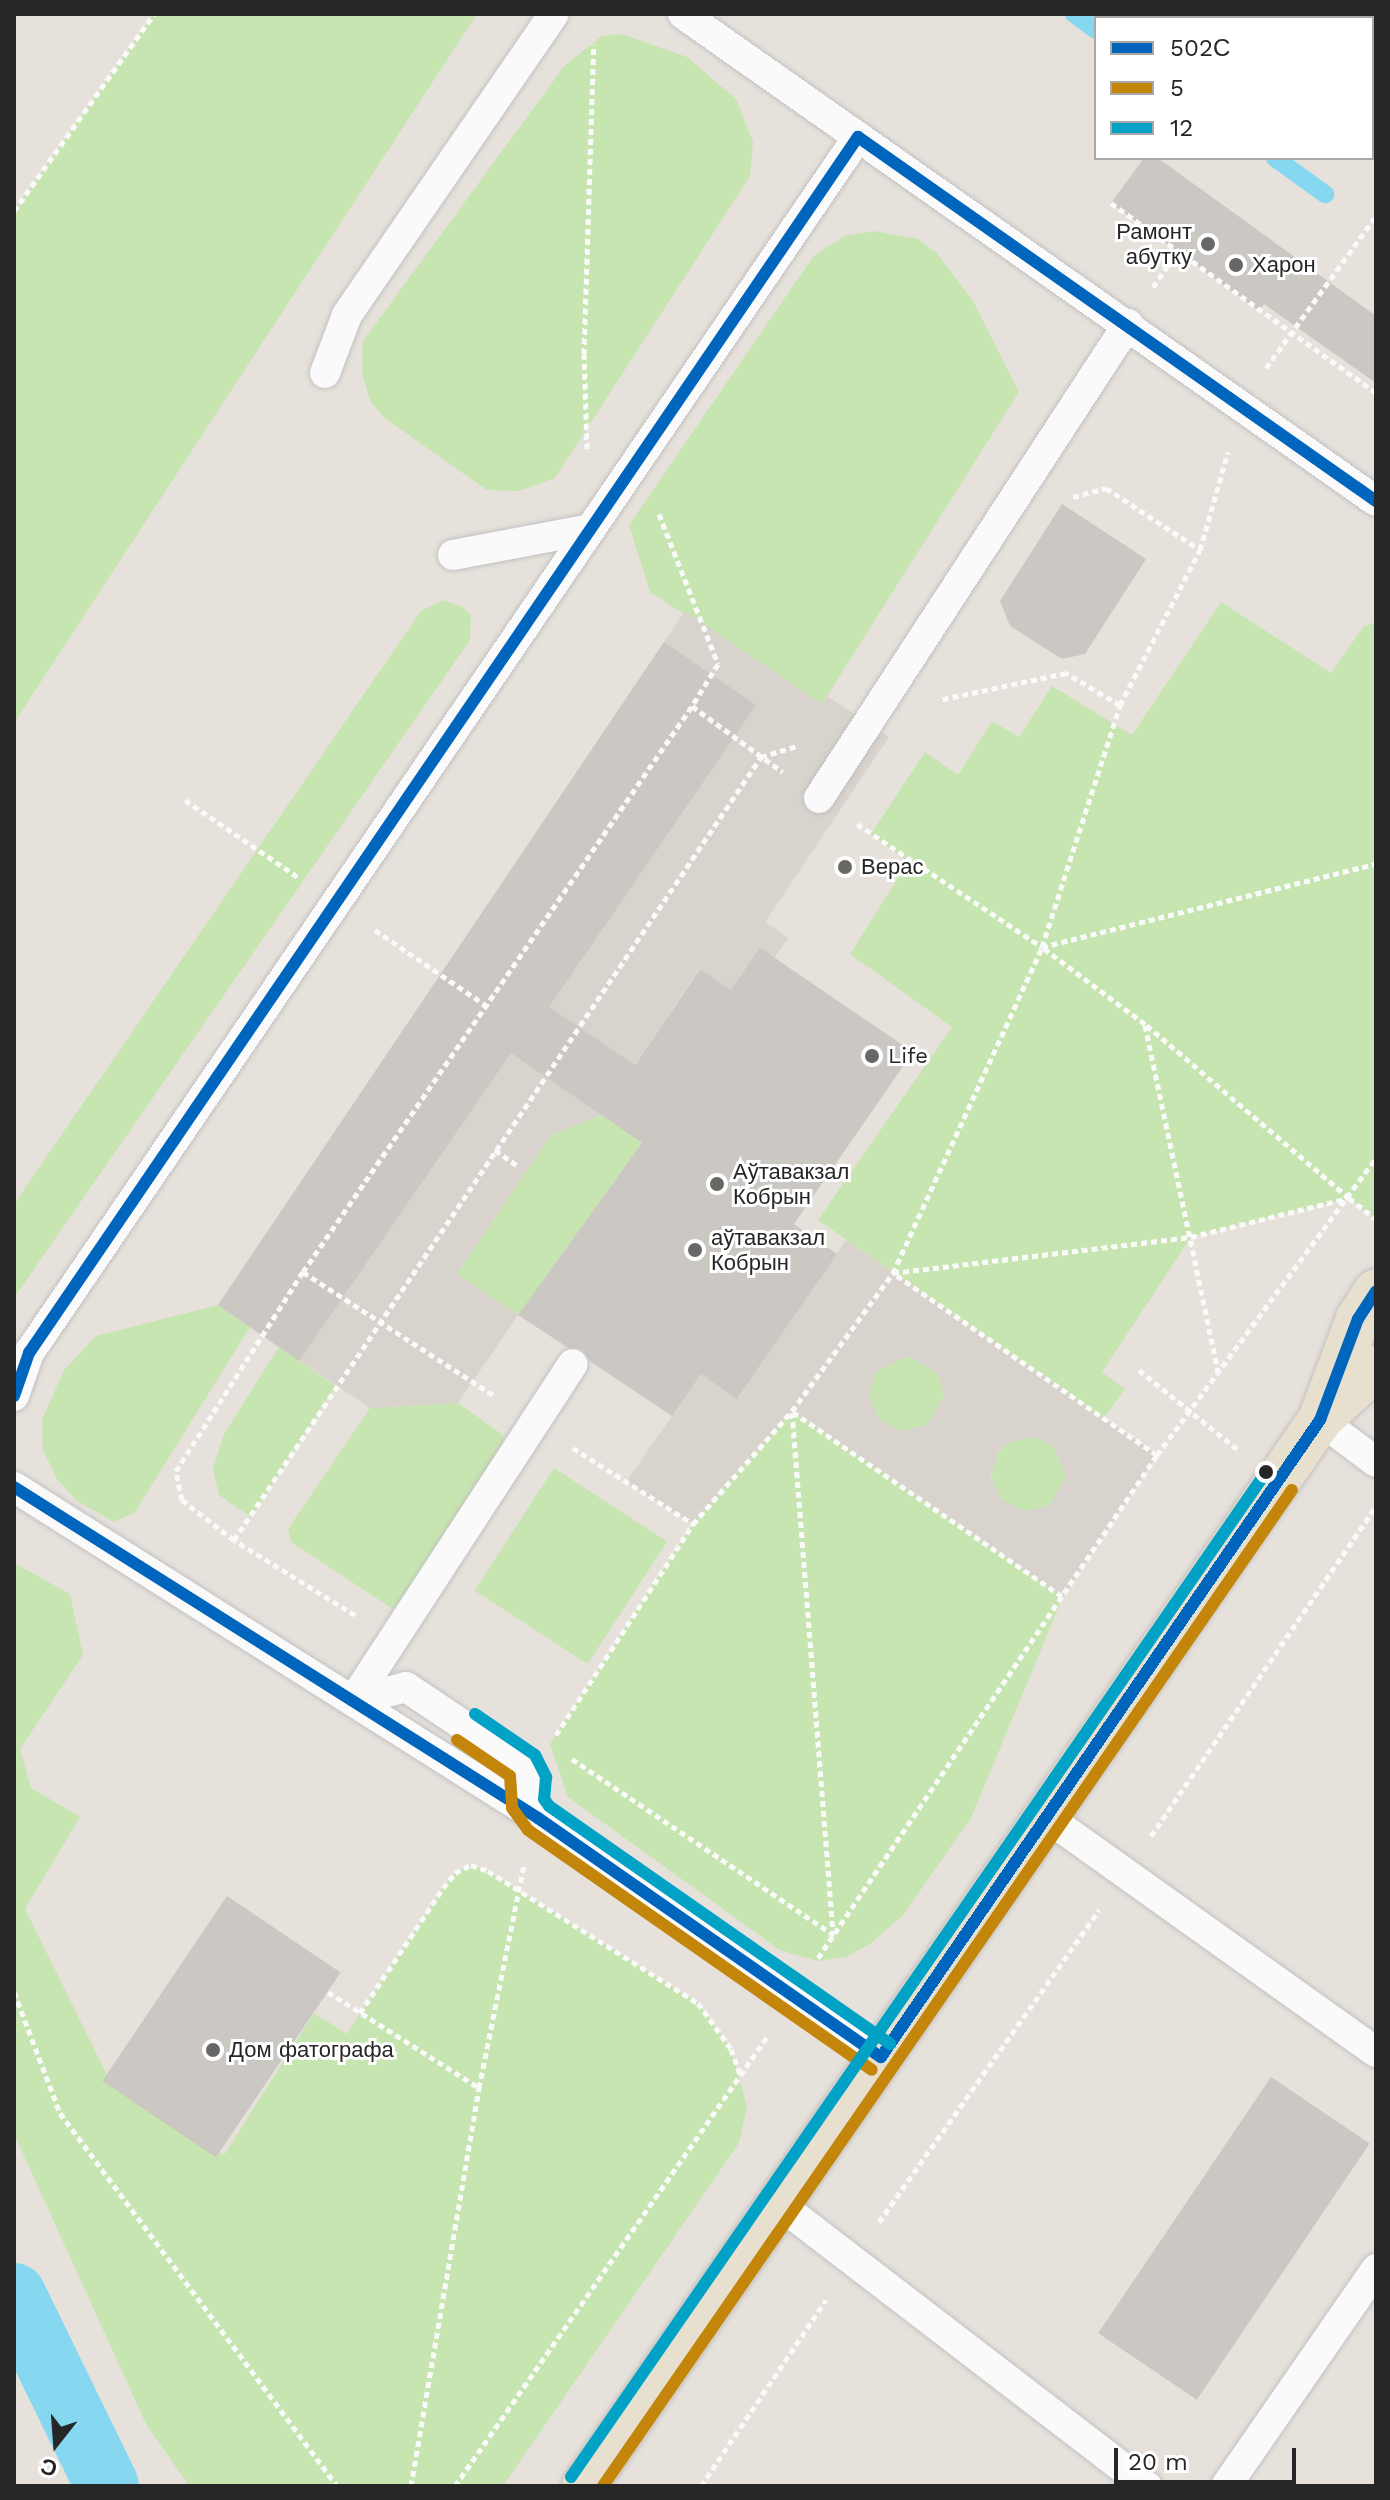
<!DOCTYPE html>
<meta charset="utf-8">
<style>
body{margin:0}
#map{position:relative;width:1390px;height:2500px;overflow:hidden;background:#e6e1db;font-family:"Work Sans",sans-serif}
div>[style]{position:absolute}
.green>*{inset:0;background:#c7e5b0;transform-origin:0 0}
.round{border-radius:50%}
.plaza>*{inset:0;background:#d8d3cc}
.stream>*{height:18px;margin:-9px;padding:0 9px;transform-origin:9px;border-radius:9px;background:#86d8f0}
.canal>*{height:64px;margin:-32px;padding:0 32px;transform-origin:32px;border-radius:32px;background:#86d8f0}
.building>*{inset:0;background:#cbc7c2;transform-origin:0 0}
.path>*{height:5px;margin-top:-2.5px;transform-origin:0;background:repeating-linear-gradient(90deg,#fbfafa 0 6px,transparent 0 10px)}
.roads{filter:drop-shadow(0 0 2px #c2c1c2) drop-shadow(0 0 2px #c2c1c2)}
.lane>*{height:30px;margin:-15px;padding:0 15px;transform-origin:15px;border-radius:15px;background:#fbfafa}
.primary>*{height:44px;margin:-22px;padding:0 22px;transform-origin:22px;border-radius:22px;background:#e7e0cf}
.bus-1>*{height:12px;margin:-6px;padding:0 6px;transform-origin:6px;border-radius:6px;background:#0065bd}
.bus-2>*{height:12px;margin:-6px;padding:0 6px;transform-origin:6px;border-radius:6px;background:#c3860a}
.bus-3>*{height:12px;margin:-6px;padding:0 6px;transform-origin:6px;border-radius:6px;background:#02a2c6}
.dots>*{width:22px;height:22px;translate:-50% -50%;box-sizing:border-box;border:4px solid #fff;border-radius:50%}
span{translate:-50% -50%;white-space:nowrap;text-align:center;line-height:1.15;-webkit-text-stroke:6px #fff;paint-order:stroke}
.poi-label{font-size:22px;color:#262626}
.right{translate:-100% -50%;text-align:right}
.left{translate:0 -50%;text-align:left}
.frame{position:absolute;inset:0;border:16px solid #262626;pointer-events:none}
.legend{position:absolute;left:1094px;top:16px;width:280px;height:144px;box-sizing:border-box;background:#fff;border:2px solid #a8a8a8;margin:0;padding:10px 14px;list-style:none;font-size:24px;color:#262626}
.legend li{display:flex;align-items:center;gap:16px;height:40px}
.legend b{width:40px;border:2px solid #a8a8a8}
.north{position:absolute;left:16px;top:2404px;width:80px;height:80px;-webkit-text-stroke:6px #fff;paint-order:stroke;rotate:197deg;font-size:22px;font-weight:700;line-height:32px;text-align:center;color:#262626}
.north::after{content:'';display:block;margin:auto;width:28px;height:36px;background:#262626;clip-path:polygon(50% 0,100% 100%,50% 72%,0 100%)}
.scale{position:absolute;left:1114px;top:2448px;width:182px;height:36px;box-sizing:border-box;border:4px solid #262626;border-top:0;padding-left:10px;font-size:24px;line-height:28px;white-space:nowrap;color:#262626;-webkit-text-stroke:6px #fff;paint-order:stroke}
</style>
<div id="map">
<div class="green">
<i style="clip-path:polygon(154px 14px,477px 14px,14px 723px,14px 211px)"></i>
<i style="clip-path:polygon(622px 34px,687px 57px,736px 99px,753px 142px,750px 176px,555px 478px,519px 491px,487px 490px,383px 417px,370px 400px,362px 373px,363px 341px,565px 65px,602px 36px)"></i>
<i style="clip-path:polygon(873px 231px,918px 239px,937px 253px,973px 301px,1019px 392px,822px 704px,650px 592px,629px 525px,813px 257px,844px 236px)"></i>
<i style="clip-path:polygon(443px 600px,463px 607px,471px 616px,470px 640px,14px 1298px,14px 1204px,421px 611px)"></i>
<i style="clip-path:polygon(1221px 602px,1331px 673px,1363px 627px,1376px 622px,1376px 1219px,1349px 1198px,1191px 1237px,1102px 1372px,1125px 1389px,1104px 1418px,818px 1220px,952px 1027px,850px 954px,908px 862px,871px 834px,925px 752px,958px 775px,992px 721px,1019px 737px,1052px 686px,1132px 735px)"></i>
<i style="clip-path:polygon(601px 1115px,642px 1143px,518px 1315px,457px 1274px,551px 1135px)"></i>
<i style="clip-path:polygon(218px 1305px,250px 1327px,135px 1512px,114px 1522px,77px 1501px,57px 1479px,43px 1450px,42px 1420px,64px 1370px,96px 1336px)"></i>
<i style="clip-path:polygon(279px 1347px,336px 1386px,251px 1517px,219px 1495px,213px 1469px,224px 1434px)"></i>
<i class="round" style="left:869px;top:1357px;width:74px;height:74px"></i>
<i style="clip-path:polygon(458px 1403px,503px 1435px,504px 1451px,405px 1601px,393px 1609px,291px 1542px,288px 1529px,370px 1408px)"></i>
<i style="clip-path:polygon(792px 1411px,1063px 1597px,971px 1818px,903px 1915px,871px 1943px,846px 1957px,817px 1961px,780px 1950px,568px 1797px,550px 1744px,693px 1524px)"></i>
<i class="round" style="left:992px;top:1437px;width:74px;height:74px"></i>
<i style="left:554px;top:1468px;width:135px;height:146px;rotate:33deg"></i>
<i style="clip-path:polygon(14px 1563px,70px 1594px,83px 1655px,20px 1749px,31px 1788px,80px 1817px,25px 1909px,113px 2087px,224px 2155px,314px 2013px,347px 2034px,443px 1888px,455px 1873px,471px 1865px,488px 1871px,698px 2003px,731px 2049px,747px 2107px,739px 2143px,503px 2486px,189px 2486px,146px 2424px,14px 2134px)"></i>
</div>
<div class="plaza">
<i style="clip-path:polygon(685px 611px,822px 704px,827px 696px,889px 737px,765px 922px,788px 938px,746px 1000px,699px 969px,601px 1115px,551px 1135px,457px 1274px,518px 1315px,458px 1403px,370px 1408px,218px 1305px)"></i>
<i style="clip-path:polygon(evenodd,846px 1240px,1157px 1455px,1063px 1597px,792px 1411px,693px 1524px,626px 1482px,701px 1374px,738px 1398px,846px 1240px,908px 1356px,938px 1374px,944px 1395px,927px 1425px,902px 1431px,879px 1419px,869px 1396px,876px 1372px,908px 1356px,846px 1240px,1031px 1437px,1052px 1444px,1066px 1476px,1049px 1506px,1024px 1511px,1001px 1499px,991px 1476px,999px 1451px,1008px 1443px,1031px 1437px)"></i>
</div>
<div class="stream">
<i style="left:1074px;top:14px;width:27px;rotate:36deg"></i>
<i style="left:1275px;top:158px;width:62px;rotate:35.8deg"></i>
</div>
<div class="canal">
<i style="left:14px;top:2295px;width:212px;rotate:64deg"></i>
</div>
<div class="building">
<i style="clip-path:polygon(1144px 158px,1158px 158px,1376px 316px,1376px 383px,1264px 304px,1259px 311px,1111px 203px)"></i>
<i style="clip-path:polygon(1062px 504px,1146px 559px,1085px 654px,1062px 659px,1010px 626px,1000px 601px)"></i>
<i style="clip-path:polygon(664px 642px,756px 705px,549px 1007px,635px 1065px,700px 969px,731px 990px,760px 948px,913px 1052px,794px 1224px,837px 1254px,737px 1399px,701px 1374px,672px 1416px,591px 1362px,582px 1349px,567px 1347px,518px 1315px,642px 1143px,511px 1053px,299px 1361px,218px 1305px)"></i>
<i style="left:227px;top:1896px;width:137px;height:223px;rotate:34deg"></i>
<i style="left:1271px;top:2077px;width:119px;height:309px;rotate:34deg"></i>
</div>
<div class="path">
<i style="left:1237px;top:14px;width:7px;rotate:34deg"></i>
<i style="left:1372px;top:108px;width:5px;rotate:37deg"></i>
<i style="left:1111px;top:203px;width:326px;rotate:35.6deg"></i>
<i style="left:14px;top:211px;width:242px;rotate:-54.6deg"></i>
<i style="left:1153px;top:287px;width:42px;rotate:-55.6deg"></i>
<i style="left:1266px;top:368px;width:188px;rotate:-54.1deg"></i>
<i style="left:587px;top:449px;width:95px;rotate:-91.8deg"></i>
<i style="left:584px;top:354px;width:310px;rotate:-88.2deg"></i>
<i style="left:1073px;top:497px;width:34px;rotate:-15deg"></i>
<i style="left:1106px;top:488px;width:113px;rotate:33.4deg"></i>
<i style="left:659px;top:514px;width:161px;rotate:68.5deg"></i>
<i style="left:718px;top:664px;width:49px;rotate:121.8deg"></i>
<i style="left:1120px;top:705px;width:174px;rotate:-62.7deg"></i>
<i style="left:1200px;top:550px;width:102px;rotate:-74.1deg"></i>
<i style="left:185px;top:800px;width:137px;rotate:34.3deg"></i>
<i style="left:857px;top:824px;width:222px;rotate:33.6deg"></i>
<i style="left:375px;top:930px;width:135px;rotate:34.2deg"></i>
<i style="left:1145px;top:1025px;width:354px;rotate:78.1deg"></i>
<i style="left:495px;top:1150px;width:29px;rotate:35deg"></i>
<i style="left:1349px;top:1198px;width:34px;rotate:38deg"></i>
<i style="left:303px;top:1272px;width:687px;rotate:-55.5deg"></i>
<i style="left:692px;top:706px;width:112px;rotate:36deg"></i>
<i style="left:1139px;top:1370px;width:126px;rotate:38.9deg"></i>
<i style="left:792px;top:1412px;width:523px;rotate:85.5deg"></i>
<i style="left:793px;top:1412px;width:327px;rotate:34.4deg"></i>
<i style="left:573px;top:1448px;width:142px;rotate:32.3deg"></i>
<i style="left:1157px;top:1455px;width:321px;rotate:-145.4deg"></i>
<i style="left:893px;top:1273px;width:300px;rotate:-6.9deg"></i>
<i style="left:1191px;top:1237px;width:163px;rotate:-13.9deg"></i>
<i style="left:1349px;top:1198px;width:268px;rotate:-139.5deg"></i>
<i style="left:1145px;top:1024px;width:129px;rotate:-143.2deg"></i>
<i style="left:1042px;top:947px;width:344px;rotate:-14deg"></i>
<i style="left:234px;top:1540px;width:944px;rotate:-56.06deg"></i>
<i style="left:761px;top:757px;width:37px;rotate:-17deg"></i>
<i style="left:355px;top:1615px;width:142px;rotate:-148.2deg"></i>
<i style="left:234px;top:1540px;width:66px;rotate:-142.4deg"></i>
<i style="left:182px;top:1500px;width:30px;rotate:-102deg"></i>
<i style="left:176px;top:1471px;width:236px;rotate:-57.5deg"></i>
<i style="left:303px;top:1272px;width:229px;rotate:32.9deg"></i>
<i style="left:556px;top:1735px;width:252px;rotate:-57deg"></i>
<i style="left:693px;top:1524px;width:150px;rotate:-48.8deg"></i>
<i style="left:792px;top:1411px;width:171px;rotate:-53.8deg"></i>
<i style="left:893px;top:1273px;width:358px;rotate:-65.4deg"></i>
<i style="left:1042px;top:947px;width:254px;rotate:-72.1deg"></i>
<i style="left:1120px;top:705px;width:63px;rotate:-149.3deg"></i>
<i style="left:1066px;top:673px;width:130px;rotate:168deg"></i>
<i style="left:572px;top:1759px;width:316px;rotate:33.9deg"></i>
<i style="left:1151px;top:1836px;width:397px;rotate:-55.7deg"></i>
<i style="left:818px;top:1958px;width:607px;rotate:-56.02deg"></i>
<i style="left:1157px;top:1455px;width:369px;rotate:-53.6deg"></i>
<i style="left:14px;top:1992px;width:129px;rotate:69.2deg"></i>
<i style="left:60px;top:2113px;width:465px;rotate:53.4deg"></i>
<i style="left:328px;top:1992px;width:179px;rotate:32.4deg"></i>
<i style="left:360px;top:2013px;width:150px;rotate:-56.4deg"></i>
<i style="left:443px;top:1888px;width:19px;rotate:-51deg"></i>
<i style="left:455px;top:1873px;width:18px;rotate:-27deg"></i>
<i style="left:471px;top:1865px;width:18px;rotate:19deg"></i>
<i style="left:488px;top:1871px;width:248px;rotate:32.2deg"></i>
<i style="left:698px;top:2003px;width:57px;rotate:54.3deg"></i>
<i style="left:731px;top:2049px;width:30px;rotate:70deg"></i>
<i style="left:879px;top:2222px;width:382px;rotate:-54.8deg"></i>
<i style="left:411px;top:2486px;width:404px;rotate:-80.3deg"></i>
<i style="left:479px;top:2088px;width:227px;rotate:-78.6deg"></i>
<i style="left:455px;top:2486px;width:550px;rotate:-55.21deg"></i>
<i style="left:701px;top:2486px;width:224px;rotate:-56.1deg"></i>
</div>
<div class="roads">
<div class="lane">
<i style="left:683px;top:14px;width:847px;rotate:35.1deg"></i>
<i style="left:325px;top:373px;width:62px;rotate:-69.2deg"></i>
<i style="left:347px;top:315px;width:365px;rotate:-55.5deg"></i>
<i style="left:453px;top:555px;width:140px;rotate:-10.7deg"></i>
<i style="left:819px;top:798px;width:566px;rotate:-56.9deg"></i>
<i style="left:14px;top:1396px;width:46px;rotate:-70.8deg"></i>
<i style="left:29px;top:1353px;width:1472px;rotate:-55.72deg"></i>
<i style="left:1320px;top:1420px;width:70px;rotate:36.9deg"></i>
<i style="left:14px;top:1487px;width:620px;rotate:32.28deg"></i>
<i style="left:538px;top:1818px;width:418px;rotate:34.9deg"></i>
<i style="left:353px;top:1701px;width:402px;rotate:-56.9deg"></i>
<i style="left:353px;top:1701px;width:55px;rotate:-14.8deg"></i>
<i style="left:406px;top:1687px;width:141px;rotate:33.7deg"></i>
<i style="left:523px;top:1765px;width:17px;rotate:66deg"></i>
<i style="left:530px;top:1781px;width:23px;rotate:97deg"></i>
<i style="left:527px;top:1804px;width:18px;rotate:52deg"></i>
<i style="left:1045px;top:1816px;width:407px;rotate:35.5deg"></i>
<i style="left:779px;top:2204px;width:464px;rotate:37.5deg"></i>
<i style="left:1226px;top:2486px;width:264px;rotate:-55.3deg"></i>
</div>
<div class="primary">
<i style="left:1327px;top:1413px;width:67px;rotate:-42.6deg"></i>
<i style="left:584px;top:2486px;width:1295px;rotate:-55.38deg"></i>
<i style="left:1320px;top:1420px;width:108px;rotate:-69.4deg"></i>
<i style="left:1358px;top:1319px;width:33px;rotate:-57deg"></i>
</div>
</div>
<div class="bus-1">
<i style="left:858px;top:137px;width:633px;rotate:35.1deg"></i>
<i style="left:14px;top:1396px;width:46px;rotate:-70.8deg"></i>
<i style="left:29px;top:1353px;width:1472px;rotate:-55.72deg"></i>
<i style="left:14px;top:1487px;width:620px;rotate:32.28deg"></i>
<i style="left:538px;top:1818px;width:418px;rotate:34.9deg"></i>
<i style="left:881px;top:2057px;width:774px;rotate:-55.43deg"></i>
<i style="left:1320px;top:1420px;width:108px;rotate:-69.4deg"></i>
<i style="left:1358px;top:1319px;width:33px;rotate:-57deg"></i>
</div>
<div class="bus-2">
<i style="left:457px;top:1740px;width:64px;rotate:34.2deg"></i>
<i style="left:510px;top:1776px;width:32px;rotate:86deg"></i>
<i style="left:512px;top:1808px;width:27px;rotate:54deg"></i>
<i style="left:528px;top:1830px;width:419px;rotate:34.9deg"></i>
<i style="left:603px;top:2486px;width:1211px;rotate:-55.33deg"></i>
</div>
<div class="bus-3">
<i style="left:475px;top:1714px;width:73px;rotate:34.3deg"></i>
<i style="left:535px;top:1755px;width:25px;rotate:63deg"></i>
<i style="left:546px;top:1777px;width:22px;rotate:95deg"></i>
<i style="left:544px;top:1799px;width:9px;rotate:54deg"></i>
<i style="left:549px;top:1806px;width:416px;rotate:34.9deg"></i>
<i style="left:571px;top:2477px;width:1222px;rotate:-55.33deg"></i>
</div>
<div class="dots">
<i style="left:1208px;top:244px;background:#696765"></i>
<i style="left:1236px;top:265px;background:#696765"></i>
<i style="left:845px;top:867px;background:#696765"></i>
<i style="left:872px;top:1056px;background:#696765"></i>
<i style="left:717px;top:1184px;background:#696765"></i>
<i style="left:695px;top:1250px;background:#696765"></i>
<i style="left:1266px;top:1472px;background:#262626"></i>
<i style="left:213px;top:2050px;background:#696765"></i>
</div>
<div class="poi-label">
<span class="right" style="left:1192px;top:244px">Рамонт<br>абутку</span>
<span class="left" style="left:1252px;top:265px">Харон</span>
<span class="left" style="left:861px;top:867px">Верас</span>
<span class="left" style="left:888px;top:1056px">Life</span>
<span class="left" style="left:733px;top:1184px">Аўтавакзал<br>Кобрын</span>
<span class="left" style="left:711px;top:1250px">аўтавакзал<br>Кобрын</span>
<span class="left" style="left:229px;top:2050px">Дом фатографа</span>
</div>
<div class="frame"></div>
<ul class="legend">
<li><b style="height:10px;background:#0065bd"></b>502С</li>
<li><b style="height:10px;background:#c3860a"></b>5</li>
<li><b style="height:10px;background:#02a2c6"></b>12</li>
</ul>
<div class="north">С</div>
<div class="scale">20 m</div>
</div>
